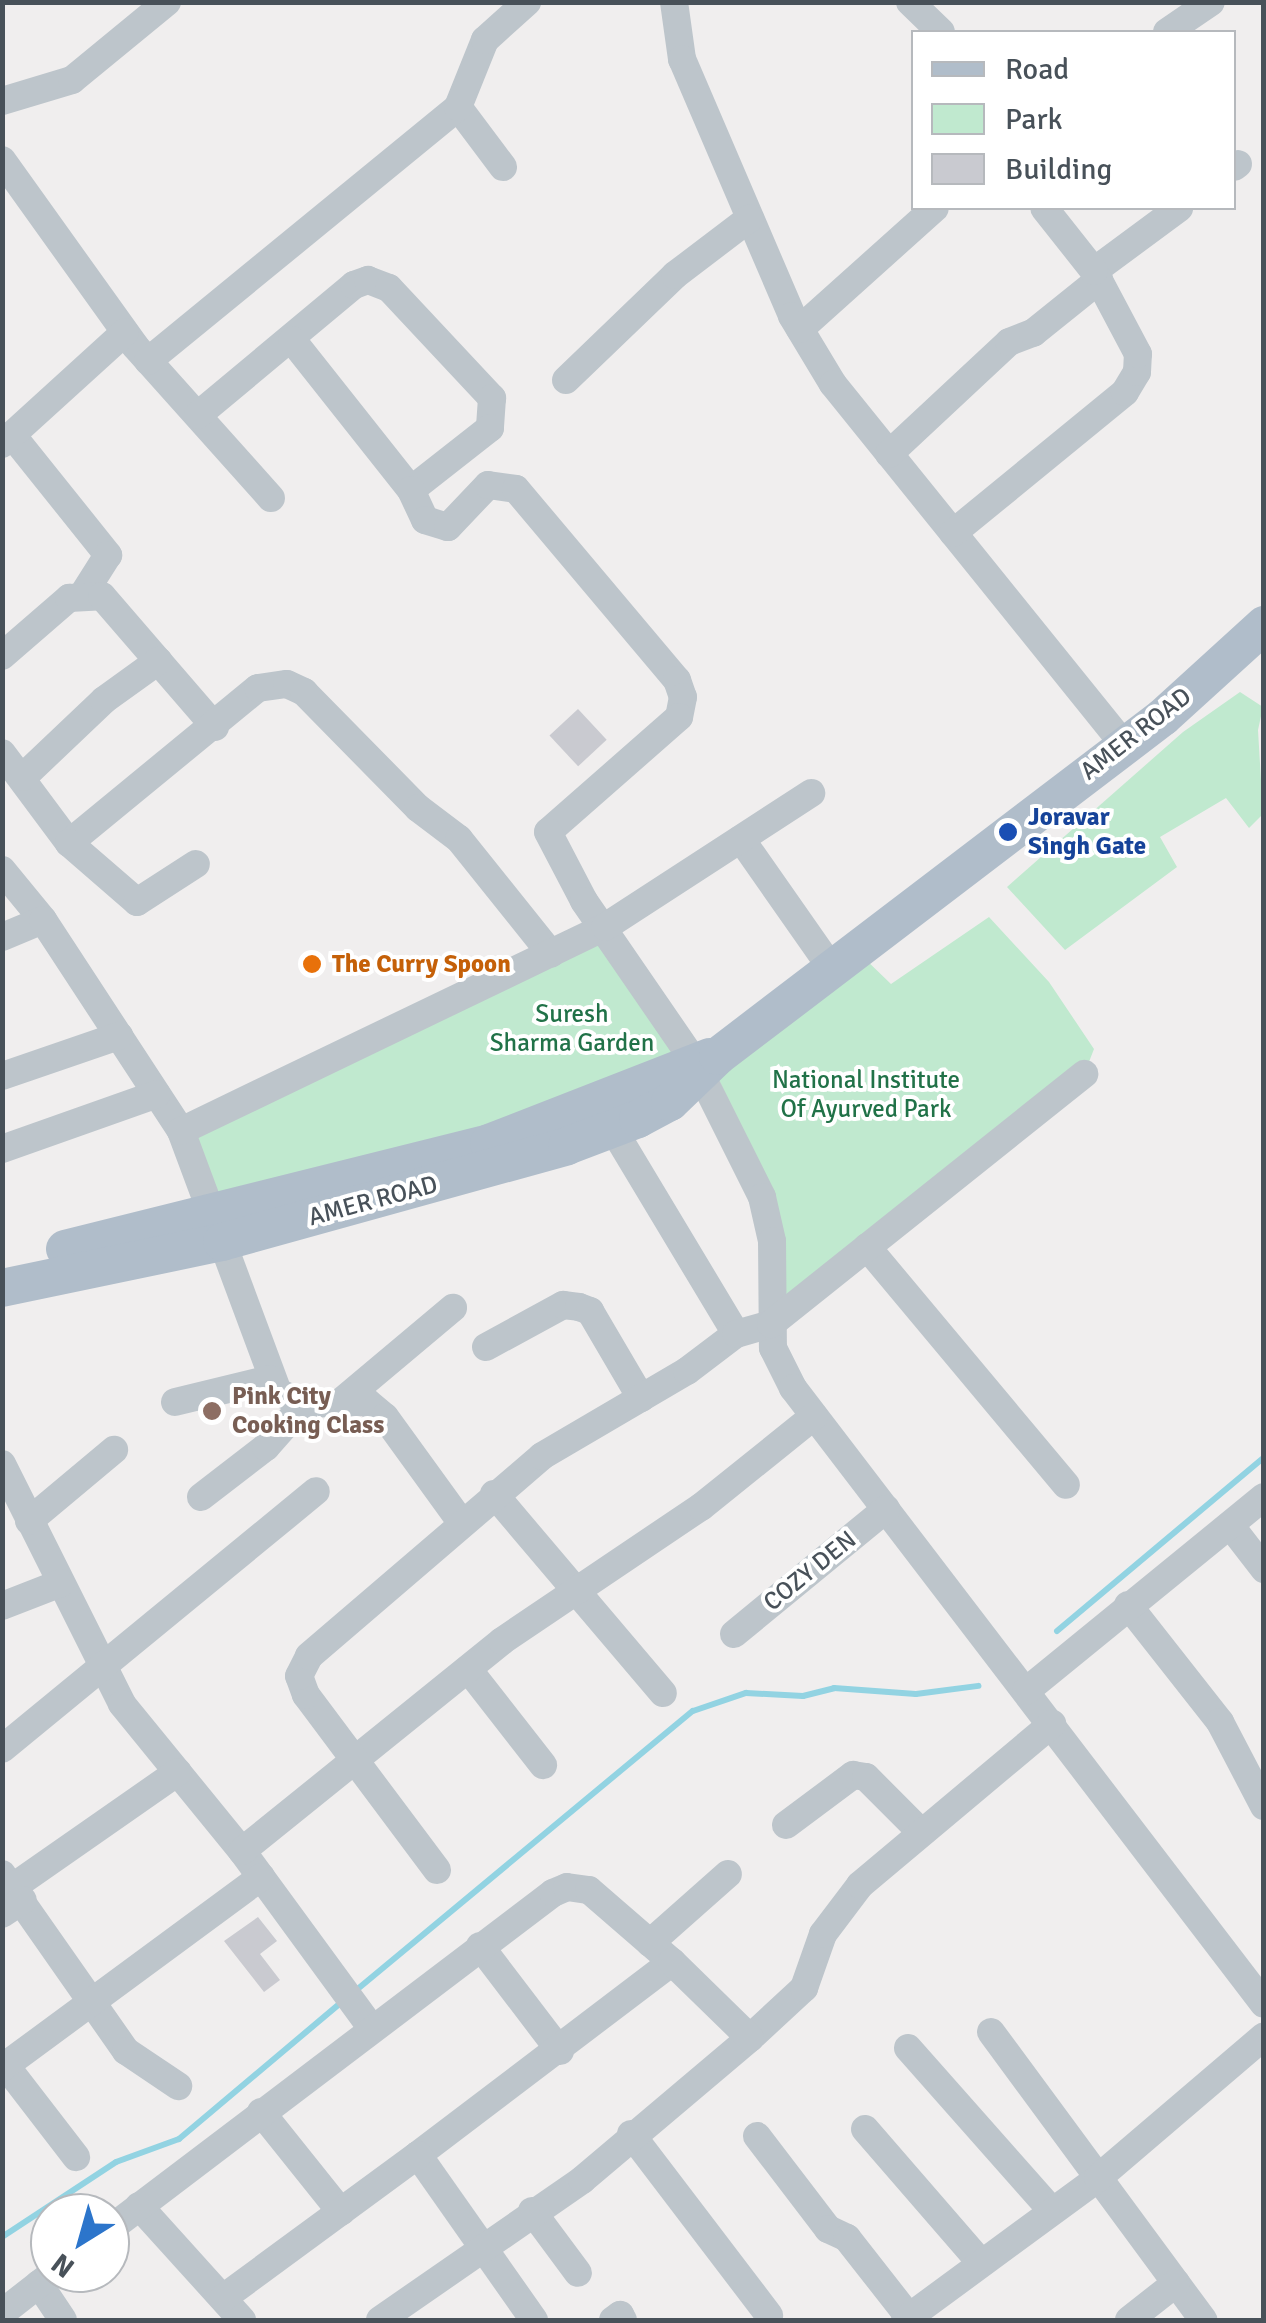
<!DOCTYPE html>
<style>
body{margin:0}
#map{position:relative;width:1266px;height:2323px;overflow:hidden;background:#f0eeee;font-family:Signika,sans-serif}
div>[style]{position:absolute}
.green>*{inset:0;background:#c0e9cf}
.stream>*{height:6px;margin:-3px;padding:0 3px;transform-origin:3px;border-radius:3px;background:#92d3e2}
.building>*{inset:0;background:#c9cad0;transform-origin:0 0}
.minor>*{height:28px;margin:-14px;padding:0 14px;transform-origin:14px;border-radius:14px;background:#bdc5cb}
.major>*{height:38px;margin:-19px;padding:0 19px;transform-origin:19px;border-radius:19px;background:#b0bdca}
.dots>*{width:28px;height:28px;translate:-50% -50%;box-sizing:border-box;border:5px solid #fff;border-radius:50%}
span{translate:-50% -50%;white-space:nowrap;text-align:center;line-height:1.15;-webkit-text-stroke:8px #fff;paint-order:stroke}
.street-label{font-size:25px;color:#485159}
.transit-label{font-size:25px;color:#164399;font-weight:700}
.left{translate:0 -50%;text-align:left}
.food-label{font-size:25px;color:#c56008;font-weight:700}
.park-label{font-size:25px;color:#217248}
.education-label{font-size:25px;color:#785e54;font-weight:700}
.frame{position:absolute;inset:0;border:5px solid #485159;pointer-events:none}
.legend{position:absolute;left:911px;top:30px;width:325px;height:180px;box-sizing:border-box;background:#fff;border:2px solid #b6b9bd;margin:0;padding:12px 18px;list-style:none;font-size:30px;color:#485159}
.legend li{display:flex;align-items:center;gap:20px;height:50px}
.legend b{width:50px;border:2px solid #b6b9bd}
.north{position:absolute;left:30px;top:2193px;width:100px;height:100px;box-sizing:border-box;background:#fff;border:2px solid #b6b9bd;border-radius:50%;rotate:217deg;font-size:28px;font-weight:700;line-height:40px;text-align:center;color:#485159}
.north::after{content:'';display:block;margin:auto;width:35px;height:45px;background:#2c75cb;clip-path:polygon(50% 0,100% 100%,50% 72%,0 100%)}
</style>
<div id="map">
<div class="green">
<i style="clip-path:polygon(1240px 692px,1263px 707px,1258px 730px,1263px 814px,1249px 828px,1226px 798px,1160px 837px,1177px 867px,1065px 950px,1007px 887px,1183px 732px)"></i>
<i style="clip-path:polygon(989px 917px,1049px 982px,1094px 1049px,1087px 1067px,778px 1308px,759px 1168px,714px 1069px,862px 956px,891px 984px)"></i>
<i style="clip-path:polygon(603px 935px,681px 1052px,636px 1079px,214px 1207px,189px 1137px)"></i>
</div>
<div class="stream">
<i style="left:1057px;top:1631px;width:270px;rotate:-40deg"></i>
<i style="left:354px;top:1992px;width:440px;rotate:-39.7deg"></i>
<i style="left:693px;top:1711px;width:56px;rotate:-18.8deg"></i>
<i style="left:746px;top:1693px;width:57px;rotate:3deg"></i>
<i style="left:803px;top:1696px;width:32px;rotate:-14deg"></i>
<i style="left:834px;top:1688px;width:82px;rotate:4.2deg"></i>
<i style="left:916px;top:1694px;width:63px;rotate:-7.4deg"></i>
<i style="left:2px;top:2237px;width:136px;rotate:-33.3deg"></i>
<i style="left:116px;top:2162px;width:67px;rotate:-20.1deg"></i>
<i style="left:179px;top:2139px;width:216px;rotate:-40.1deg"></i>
</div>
<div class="building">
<i style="left:578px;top:709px;width:42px;height:39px;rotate:47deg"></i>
<i style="clip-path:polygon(258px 1917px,277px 1941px,260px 1954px,280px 1980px,264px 1992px,224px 1941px)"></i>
</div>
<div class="minor">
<i style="left:674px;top:2px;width:58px;rotate:82deg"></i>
<i style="left:682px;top:59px;width:280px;rotate:66.8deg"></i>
<i style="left:792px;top:316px;width:79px;rotate:58.9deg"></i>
<i style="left:833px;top:384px;width:464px;rotate:51.1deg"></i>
<i style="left:910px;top:2px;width:43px;rotate:44.1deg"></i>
<i style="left:1167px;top:32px;width:53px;rotate:-34.3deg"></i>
<i style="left:2px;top:101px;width:73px;rotate:-16.7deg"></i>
<i style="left:72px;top:80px;width:123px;rotate:-39.4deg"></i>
<i style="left:458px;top:107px;width:75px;rotate:53.1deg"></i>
<i style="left:2px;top:160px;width:229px;rotate:54.4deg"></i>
<i style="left:135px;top:346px;width:204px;rotate:48.2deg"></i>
<i style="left:1234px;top:167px;width:5px;rotate:-37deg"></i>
<i style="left:1094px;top:271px;width:106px;rotate:-36.5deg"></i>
<i style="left:800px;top:329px;width:181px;rotate:-41.9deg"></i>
<i style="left:148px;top:361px;width:401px;rotate:-39.3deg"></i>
<i style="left:458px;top:107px;width:72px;rotate:-68.1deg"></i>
<i style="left:485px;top:40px;width:57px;rotate:-42.1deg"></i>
<i style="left:566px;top:380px;width:151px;rotate:-43.9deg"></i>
<i style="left:675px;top:275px;width:94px;rotate:-37.2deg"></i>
<i style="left:198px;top:415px;width:203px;rotate:-39.8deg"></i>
<i style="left:354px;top:285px;width:15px;rotate:-20deg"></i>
<i style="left:368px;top:280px;width:22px;rotate:21deg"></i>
<i style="left:389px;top:288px;width:151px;rotate:46.9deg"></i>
<i style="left:492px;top:398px;width:30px;rotate:94deg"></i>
<i style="left:490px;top:428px;width:100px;rotate:141.9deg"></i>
<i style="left:411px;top:490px;width:191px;rotate:-128.4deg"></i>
<i style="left:12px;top:435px;width:154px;rotate:51.3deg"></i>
<i style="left:108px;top:555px;width:45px;rotate:122.3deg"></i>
<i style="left:2px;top:444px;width:166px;rotate:-42.3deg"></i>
<i style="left:889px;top:454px;width:164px;rotate:-43deg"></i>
<i style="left:1009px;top:342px;width:26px;rotate:-21deg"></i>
<i style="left:1033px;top:333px;width:85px;rotate:-38.8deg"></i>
<i style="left:411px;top:490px;width:33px;rotate:65deg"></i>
<i style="left:425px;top:520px;width:24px;rotate:17deg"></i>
<i style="left:448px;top:527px;width:58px;rotate:-46.4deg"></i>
<i style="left:488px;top:485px;width:28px;rotate:8deg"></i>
<i style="left:516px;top:489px;width:250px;rotate:49.9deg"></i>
<i style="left:677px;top:680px;width:18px;rotate:71deg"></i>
<i style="left:683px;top:697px;width:20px;rotate:101deg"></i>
<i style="left:679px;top:717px;width:174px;rotate:138.7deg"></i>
<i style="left:548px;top:832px;width:78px;rotate:62.4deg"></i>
<i style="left:584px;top:901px;width:194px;rotate:55.5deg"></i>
<i style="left:694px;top:1061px;width:152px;rotate:63.4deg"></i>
<i style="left:762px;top:1197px;width:45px;rotate:77.2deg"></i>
<i style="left:772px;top:1241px;width:107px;rotate:89.5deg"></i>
<i style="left:773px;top:1348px;width:45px;rotate:63.4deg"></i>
<i style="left:793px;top:1388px;width:775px;rotate:52.6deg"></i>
<i style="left:953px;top:533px;width:222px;rotate:-39.3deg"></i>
<i style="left:1125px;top:392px;width:23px;rotate:-59deg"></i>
<i style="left:1137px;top:372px;width:18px;rotate:-87deg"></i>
<i style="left:1138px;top:354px;width:94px;rotate:-117.9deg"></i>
<i style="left:1094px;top:271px;width:80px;rotate:-128.4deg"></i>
<i style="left:2px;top:656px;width:89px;rotate:-40.9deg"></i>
<i style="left:69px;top:598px;width:33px;rotate:-3deg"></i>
<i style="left:102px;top:596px;width:173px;rotate:49.2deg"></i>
<i style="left:2px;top:753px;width:112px;rotate:53.3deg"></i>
<i style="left:69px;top:843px;width:244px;rotate:-39.4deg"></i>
<i style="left:258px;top:688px;width:29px;rotate:-8deg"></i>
<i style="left:287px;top:684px;width:19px;rotate:25deg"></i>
<i style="left:304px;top:692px;width:163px;rotate:45.5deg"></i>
<i style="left:418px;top:808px;width:51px;rotate:37.1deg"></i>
<i style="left:459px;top:839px;width:147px;rotate:51.3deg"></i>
<i style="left:23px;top:777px;width:112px;rotate:-43.5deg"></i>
<i style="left:104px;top:700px;width:67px;rotate:-35.8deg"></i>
<i style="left:741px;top:839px;width:159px;rotate:55deg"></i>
<i style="left:69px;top:843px;width:90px;rotate:40.9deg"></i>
<i style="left:137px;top:902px;width:70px;rotate:-32.8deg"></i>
<i style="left:2px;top:870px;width:65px;rotate:50.6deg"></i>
<i style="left:2px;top:937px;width:44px;rotate:-22.5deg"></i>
<i style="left:43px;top:920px;width:252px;rotate:56.8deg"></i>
<i style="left:181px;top:1131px;width:278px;rotate:69.6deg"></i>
<i style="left:278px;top:1392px;width:29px;rotate:25deg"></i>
<i style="left:304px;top:1404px;width:63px;rotate:-1.8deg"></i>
<i style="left:367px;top:1402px;width:23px;rotate:40deg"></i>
<i style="left:385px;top:1417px;width:130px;rotate:54.1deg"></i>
<i style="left:2px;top:1076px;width:124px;rotate:-18.9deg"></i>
<i style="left:613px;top:1129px;width:239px;rotate:59deg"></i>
<i style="left:181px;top:1131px;width:471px;rotate:-25.7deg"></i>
<i style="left:605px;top:927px;width:246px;rotate:-33deg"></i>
<i style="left:2px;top:1149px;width:164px;rotate:-19.5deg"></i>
<i style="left:867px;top:1247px;width:310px;rotate:50.1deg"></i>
<i style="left:486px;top:1347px;width:88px;rotate:-28.6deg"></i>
<i style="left:563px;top:1305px;width:16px;rotate:7deg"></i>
<i style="left:579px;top:1307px;width:12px;rotate:20deg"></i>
<i style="left:590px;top:1311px;width:101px;rotate:59.6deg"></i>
<i style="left:342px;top:1401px;width:145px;rotate:-40deg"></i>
<i style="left:175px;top:1402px;width:98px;rotate:-13.6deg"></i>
<i style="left:2px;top:1464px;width:268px;rotate:63.4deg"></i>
<i style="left:122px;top:1704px;width:190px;rotate:50.8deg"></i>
<i style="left:242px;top:1851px;width:218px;rotate:53.8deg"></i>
<i style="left:494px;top:1494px;width:261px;rotate:49.7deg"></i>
<i style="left:201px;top:1497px;width:82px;rotate:-37.6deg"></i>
<i style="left:266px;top:1447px;width:57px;rotate:-48.5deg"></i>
<i style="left:29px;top:1521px;width:111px;rotate:-39.9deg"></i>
<i style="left:1230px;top:1525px;width:56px;rotate:52.3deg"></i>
<i style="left:1128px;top:1605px;width:149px;rotate:51.8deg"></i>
<i style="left:1220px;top:1722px;width:95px;rotate:62.4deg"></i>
<i style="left:2px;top:1606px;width:63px;rotate:-21.3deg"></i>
<i style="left:734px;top:1634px;width:197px;rotate:-39.4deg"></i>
<i style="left:468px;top:1669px;width:122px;rotate:52deg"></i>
<i style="left:1026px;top:1691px;width:307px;rotate:-39.2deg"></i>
<i style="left:2px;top:1749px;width:406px;rotate:-39.4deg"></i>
<i style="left:786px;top:1825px;width:84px;rotate:-36.7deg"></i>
<i style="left:853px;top:1775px;width:13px;rotate:9deg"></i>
<i style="left:866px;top:1777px;width:75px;rotate:45deg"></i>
<i style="left:242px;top:1851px;width:334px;rotate:-38.9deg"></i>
<i style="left:502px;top:1641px;width:240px;rotate:-34deg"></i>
<i style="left:701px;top:1507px;width:145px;rotate:-38.8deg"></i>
<i style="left:437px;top:1870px;width:219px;rotate:-126.8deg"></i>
<i style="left:306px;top:1695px;width:20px;rotate:-110deg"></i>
<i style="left:299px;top:1676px;width:22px;rotate:-63deg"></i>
<i style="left:309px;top:1656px;width:307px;rotate:-40.6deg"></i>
<i style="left:542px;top:1456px;width:168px;rotate:-30.4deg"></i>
<i style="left:687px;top:1371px;width:61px;rotate:-37.1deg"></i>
<i style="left:736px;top:1334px;width:36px;rotate:-16deg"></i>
<i style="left:771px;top:1324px;width:401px;rotate:-38.6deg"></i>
<i style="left:2px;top:1874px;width:216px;rotate:55deg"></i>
<i style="left:126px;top:2051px;width:63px;rotate:33.9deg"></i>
<i style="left:13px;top:1887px;width:201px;rotate:-34.9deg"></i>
<i style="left:2px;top:1914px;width:25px;rotate:-34deg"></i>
<i style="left:650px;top:1943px;width:104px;rotate:-41.5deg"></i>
<i style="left:480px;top:1946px;width:132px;rotate:52.7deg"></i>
<i style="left:991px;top:2032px;width:358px;rotate:53.6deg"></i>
<i style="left:750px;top:2038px;width:74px;rotate:-42.8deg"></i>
<i style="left:804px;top:1988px;width:57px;rotate:-70.6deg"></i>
<i style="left:823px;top:1934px;width:61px;rotate:-52.9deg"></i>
<i style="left:860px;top:1885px;width:251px;rotate:-40deg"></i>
<i style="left:908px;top:2048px;width:217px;rotate:48.5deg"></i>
<i style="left:6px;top:2066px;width:115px;rotate:52.4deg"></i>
<i style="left:2px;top:2068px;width:322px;rotate:-36.4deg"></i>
<i style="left:261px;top:2112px;width:128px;rotate:51.3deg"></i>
<i style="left:865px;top:2129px;width:177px;rotate:49.1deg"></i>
<i style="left:631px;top:2134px;width:228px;rotate:52.7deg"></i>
<i style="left:757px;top:2136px;width:117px;rotate:52.6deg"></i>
<i style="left:828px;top:2229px;width:21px;rotate:25deg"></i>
<i style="left:847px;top:2238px;width:100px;rotate:51.9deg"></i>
<i style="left:139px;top:2206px;width:154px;rotate:47.9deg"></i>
<i style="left:532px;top:2211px;width:77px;rotate:53.4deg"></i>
<i style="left:110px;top:2229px;width:556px;rotate:-37.18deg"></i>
<i style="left:553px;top:1893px;width:15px;rotate:-23deg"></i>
<i style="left:567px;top:1887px;width:22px;rotate:8deg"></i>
<i style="left:589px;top:1890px;width:110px;rotate:40.9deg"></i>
<i style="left:672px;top:1962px;width:319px;rotate:142.8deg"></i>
<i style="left:418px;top:2155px;width:202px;rotate:54.9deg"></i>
<i style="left:39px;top:2284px;width:43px;rotate:56.3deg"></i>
<i style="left:223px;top:2298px;width:242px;rotate:-36.3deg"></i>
<i style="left:2px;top:2313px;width:65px;rotate:-38.1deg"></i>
<i style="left:380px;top:2320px;width:246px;rotate:-34.7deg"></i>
<i style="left:582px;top:2180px;width:220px;rotate:-40.2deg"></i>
<i style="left:750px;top:2038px;width:109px;rotate:-135.7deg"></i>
<i style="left:613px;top:2320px;width:9px;rotate:-36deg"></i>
<i style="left:620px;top:2315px;width:6px;rotate:59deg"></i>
<i style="left:905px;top:2320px;width:240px;rotate:-36.3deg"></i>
<i style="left:1098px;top:2178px;width:218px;rotate:-40.5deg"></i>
<i style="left:1129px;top:2320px;width:60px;rotate:-38.2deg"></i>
</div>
<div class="major">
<i style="left:65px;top:1249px;width:437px;rotate:-14deg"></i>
<i style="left:489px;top:1143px;width:237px;rotate:-21.3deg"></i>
<i style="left:2px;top:1288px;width:225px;rotate:-11.8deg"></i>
<i style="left:222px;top:1242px;width:358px;rotate:-15.5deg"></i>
<i style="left:567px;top:1146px;width:76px;rotate:-20.8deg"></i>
<i style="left:638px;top:1119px;width:36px;rotate:-28deg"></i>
<i style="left:670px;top:1102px;width:66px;rotate:-43.8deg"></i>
<i style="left:718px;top:1056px;width:559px;rotate:-37.3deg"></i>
<i style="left:1163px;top:717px;width:137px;rotate:-42.3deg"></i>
</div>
<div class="dots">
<i style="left:1008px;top:832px;background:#1a4fb4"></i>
<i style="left:312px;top:964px;background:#e8710a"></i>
<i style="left:212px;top:1411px;background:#8d6e63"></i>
</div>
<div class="street-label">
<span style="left:1136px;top:734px;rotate:-38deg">AMER ROAD</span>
<span style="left:373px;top:1201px;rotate:-15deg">AMER ROAD</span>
<span style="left:810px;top:1571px;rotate:-39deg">COZY DEN</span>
</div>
<div class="transit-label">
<span class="left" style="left:1028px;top:832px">Joravar<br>Singh Gate</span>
</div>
<div class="food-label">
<span class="left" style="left:332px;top:964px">The Curry Spoon</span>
</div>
<div class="park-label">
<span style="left:572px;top:1029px">Suresh<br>Sharma Garden</span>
<span style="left:866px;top:1095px">National Institute<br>Of Ayurved Park</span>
</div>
<div class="education-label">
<span class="left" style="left:232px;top:1411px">Pink City<br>Cooking Class</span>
</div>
<div class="frame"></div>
<ul class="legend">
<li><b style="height:12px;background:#b0bdca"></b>Road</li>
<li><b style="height:28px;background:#c0e9cf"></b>Park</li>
<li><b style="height:28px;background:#c9cad0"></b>Building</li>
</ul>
<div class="north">N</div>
</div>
